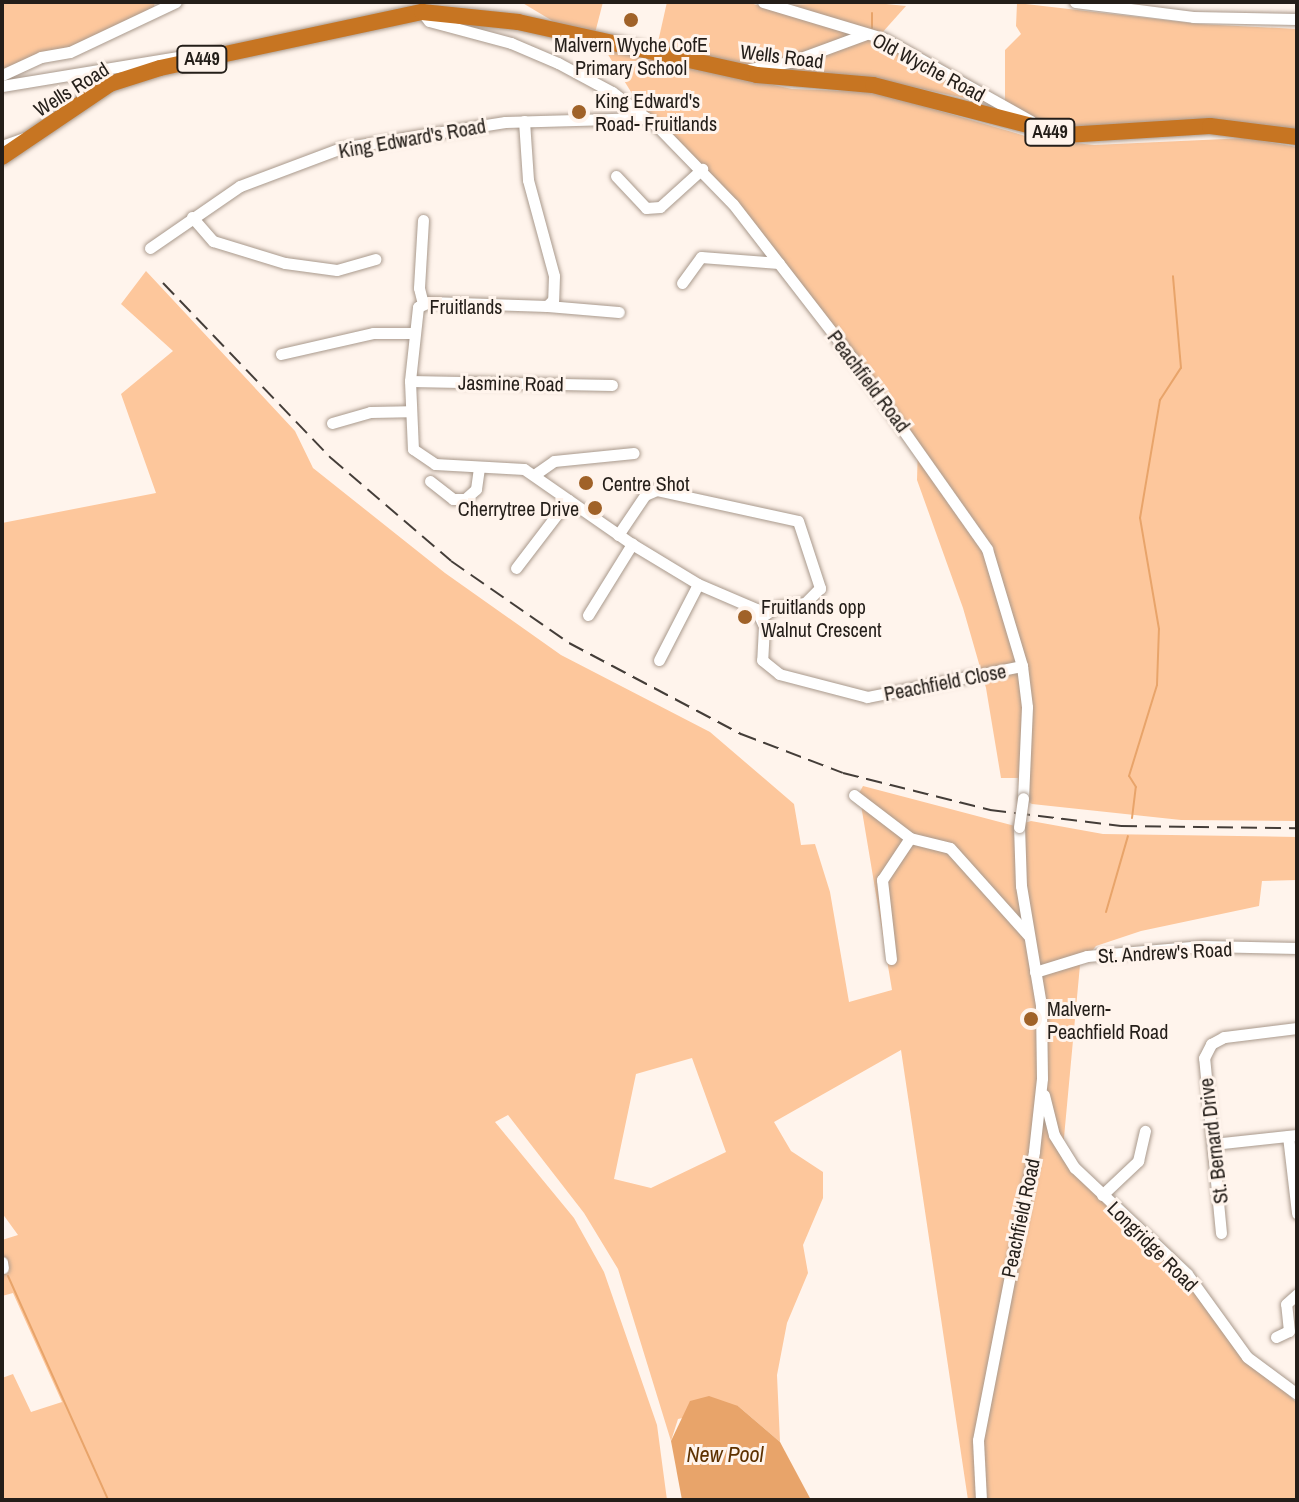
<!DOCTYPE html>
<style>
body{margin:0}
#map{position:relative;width:1299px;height:1502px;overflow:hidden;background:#fff4ec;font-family:"Archivo Narrow",sans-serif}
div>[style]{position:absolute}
.green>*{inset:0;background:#fdc79c}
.water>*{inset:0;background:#e8a46a}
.stream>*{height:2px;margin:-1px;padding:0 1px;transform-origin:1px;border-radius:1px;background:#e8a46a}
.roads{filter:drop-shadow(0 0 2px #a9998c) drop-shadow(0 0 2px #a9998c)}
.minor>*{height:11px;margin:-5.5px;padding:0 5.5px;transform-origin:5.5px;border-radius:5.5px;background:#fff}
.highway>*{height:16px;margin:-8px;padding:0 8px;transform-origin:8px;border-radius:8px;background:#c77522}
.rail>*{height:2px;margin-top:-1px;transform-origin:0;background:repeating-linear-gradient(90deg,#443d38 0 16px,transparent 0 24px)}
.bridges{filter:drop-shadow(0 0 2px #a9998c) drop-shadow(0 0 2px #a9998c)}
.minor-bridge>*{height:11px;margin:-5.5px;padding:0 5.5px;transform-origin:5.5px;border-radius:5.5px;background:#fff}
.dots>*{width:22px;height:22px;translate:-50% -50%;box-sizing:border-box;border:4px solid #fff4ec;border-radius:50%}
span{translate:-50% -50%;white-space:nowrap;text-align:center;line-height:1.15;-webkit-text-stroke:6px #fff4ec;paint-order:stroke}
.shield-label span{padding:2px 6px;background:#fff4ec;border:2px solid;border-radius:6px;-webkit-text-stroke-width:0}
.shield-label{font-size:18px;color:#241e19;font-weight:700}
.poi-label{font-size:20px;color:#241e19}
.left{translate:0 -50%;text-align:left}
.right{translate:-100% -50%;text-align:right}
.street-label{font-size:20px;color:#241e19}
.water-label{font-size:22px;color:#5e3201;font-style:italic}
.frame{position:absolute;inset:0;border:4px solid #241e19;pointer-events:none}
</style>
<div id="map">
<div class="green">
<i style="clip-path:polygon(2px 2px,155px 2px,153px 12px,2px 78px)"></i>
<i style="clip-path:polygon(521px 2px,603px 2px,594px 37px,566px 29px)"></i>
<i style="clip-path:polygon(667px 2px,747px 2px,852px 34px,790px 60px,737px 68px,656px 51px)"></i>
<i style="clip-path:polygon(866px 2px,906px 6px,881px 34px,782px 5px)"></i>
<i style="clip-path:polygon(1017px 3px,1199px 24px,1297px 29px,1297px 131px,1213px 119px,1104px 131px,1048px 126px,1005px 101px,1005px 50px,1021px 34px,1016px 26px)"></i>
<i style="clip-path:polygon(871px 39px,1006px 107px,871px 78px,755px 71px)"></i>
<i style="clip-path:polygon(604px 48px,792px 89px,875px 92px,1036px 139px,1094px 145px,1246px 138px,1297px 147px,1297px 821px,1181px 820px,1032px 804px,1019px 796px,1018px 778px,1001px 778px,986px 688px,963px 608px,917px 480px,918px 445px,733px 204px,647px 118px)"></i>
<i style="clip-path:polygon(evenodd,146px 271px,295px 431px,313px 468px,445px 573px,561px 655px,710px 732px,794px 804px,801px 845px,815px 844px,830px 892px,849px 1002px,892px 990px,859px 793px,863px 786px,1015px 826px,1031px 821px,1103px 834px,1297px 837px,1297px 880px,1262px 881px,1259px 906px,1141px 931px,1096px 946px,1080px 965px,1062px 1159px,1185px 1278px,1225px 1334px,1297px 1403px,1297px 1500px,968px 1500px,901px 1050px,774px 1122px,791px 1151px,823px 1172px,823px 1198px,803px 1245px,808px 1273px,787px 1323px,777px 1375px,780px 1442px,738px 1406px,678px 1419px,671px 1441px,618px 1269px,584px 1213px,508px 1115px,495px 1122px,574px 1218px,604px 1272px,657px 1425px,667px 1500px,2px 1500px,2px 1378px,13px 1374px,31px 1412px,62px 1402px,13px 1293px,2px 1296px,2px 1240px,18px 1235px,2px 1213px,2px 523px,156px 493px,121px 394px,173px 351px,121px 304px,146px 271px,692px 1058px,726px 1152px,651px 1188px,614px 1179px,636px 1074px,692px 1058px)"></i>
</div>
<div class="water">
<i style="clip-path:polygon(709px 1396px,738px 1406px,780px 1442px,811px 1500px,682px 1500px,671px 1441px,690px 1401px)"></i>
</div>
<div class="stream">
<i style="left:872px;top:28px;width:15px;rotate:-90deg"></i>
<i style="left:1132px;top:818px;width:31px;rotate:-83deg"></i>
<i style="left:1136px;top:787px;width:13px;rotate:-122deg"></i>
<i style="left:1129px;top:776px;width:95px;rotate:-72.9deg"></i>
<i style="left:1157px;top:685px;width:56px;rotate:-88deg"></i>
<i style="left:1159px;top:629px;width:113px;rotate:-99.7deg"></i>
<i style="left:1140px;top:518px;width:120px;rotate:-80.4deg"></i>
<i style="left:1160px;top:400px;width:38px;rotate:-57deg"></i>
<i style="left:1181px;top:368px;width:92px;rotate:-95deg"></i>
<i style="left:1106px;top:912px;width:79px;rotate:-73.9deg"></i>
<i style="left:8px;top:1276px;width:245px;rotate:65.9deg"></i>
</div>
<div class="roads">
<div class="minor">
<i style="left:763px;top:2px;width:125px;rotate:16.7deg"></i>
<i style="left:883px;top:38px;width:170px;rotate:29.3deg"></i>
<i style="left:1075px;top:2px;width:119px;rotate:7.2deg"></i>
<i style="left:1193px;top:17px;width:104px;rotate:1.1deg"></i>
<i style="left:422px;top:12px;width:11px;rotate:52deg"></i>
<i style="left:429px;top:21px;width:85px;rotate:15deg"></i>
<i style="left:511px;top:43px;width:51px;rotate:23.1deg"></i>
<i style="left:558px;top:63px;width:61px;rotate:28.2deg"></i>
<i style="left:612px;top:92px;width:58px;rotate:37.3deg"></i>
<i style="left:658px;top:127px;width:107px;rotate:45.8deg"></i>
<i style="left:733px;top:204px;width:205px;rotate:52.3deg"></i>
<i style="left:858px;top:366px;width:224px;rotate:54.8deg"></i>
<i style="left:987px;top:549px;width:122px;rotate:73.3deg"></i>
<i style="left:1022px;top:666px;width:41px;rotate:83deg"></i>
<i style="left:1027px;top:707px;width:91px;rotate:92.5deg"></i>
<i style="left:750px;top:69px;width:41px;rotate:-9.9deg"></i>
<i style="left:790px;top:62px;width:81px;rotate:-20.2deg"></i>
<i style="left:2px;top:75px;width:43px;rotate:-24.8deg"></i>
<i style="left:41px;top:57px;width:29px;rotate:-10deg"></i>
<i style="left:70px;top:52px;width:117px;rotate:-25.3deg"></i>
<i style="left:2px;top:86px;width:177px;rotate:-9.4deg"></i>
<i style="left:524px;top:121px;width:59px;rotate:86.1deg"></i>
<i style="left:528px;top:180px;width:99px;rotate:74.8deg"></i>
<i style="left:554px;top:276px;width:24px;rotate:92deg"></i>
<i style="left:553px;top:300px;width:8px;rotate:135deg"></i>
<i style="left:547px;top:306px;width:118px;rotate:-178.1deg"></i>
<i style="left:429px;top:302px;width:12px;rotate:156deg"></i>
<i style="left:418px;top:307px;width:74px;rotate:96.2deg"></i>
<i style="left:410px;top:381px;width:68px;rotate:87.5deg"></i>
<i style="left:413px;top:449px;width:27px;rotate:34deg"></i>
<i style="left:435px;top:464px;width:89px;rotate:3.2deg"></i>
<i style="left:524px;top:469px;width:131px;rotate:34.8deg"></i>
<i style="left:632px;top:544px;width:77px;rotate:31.2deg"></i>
<i style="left:698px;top:584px;width:63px;rotate:23.3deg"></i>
<i style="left:756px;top:609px;width:19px;rotate:65deg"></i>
<i style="left:764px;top:626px;width:34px;rotate:93deg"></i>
<i style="left:762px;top:660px;width:22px;rotate:39deg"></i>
<i style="left:779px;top:674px;width:91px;rotate:14.6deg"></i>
<i style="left:867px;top:697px;width:158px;rotate:-11.3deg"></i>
<i style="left:2px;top:146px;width:29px;rotate:-20deg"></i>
<i style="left:616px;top:176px;width:44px;rotate:46.8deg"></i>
<i style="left:646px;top:208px;width:14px;rotate:-4deg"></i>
<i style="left:660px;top:207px;width:57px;rotate:-42.1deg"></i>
<i style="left:192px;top:217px;width:32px;rotate:49deg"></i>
<i style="left:213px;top:241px;width:75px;rotate:17deg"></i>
<i style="left:285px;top:263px;width:52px;rotate:7.7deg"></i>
<i style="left:337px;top:270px;width:40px;rotate:-16deg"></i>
<i style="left:423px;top:220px;width:68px;rotate:93.4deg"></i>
<i style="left:419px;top:288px;width:16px;rotate:76deg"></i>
<i style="left:150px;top:248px;width:109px;rotate:-34.6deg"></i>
<i style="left:240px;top:186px;width:108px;rotate:-20.6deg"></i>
<i style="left:341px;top:148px;width:166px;rotate:-9deg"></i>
<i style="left:505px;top:122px;width:142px;rotate:-1.6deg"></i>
<i style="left:682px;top:283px;width:32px;rotate:-54deg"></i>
<i style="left:701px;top:257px;width:78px;rotate:4.4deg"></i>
<i style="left:547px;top:306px;width:72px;rotate:4.8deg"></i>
<i style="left:281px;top:354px;width:94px;rotate:-12.9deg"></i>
<i style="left:373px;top:333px;width:41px"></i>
<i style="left:410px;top:381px;width:202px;rotate:1.1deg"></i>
<i style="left:332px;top:423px;width:40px;rotate:-16deg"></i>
<i style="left:370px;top:412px;width:39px;rotate:-1deg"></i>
<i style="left:534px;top:475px;width:24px;rotate:-35deg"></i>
<i style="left:554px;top:461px;width:80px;rotate:-5.7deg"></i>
<i style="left:430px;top:481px;width:29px;rotate:38deg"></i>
<i style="left:453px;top:499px;width:12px"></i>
<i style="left:465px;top:499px;width:15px;rotate:-42deg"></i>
<i style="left:476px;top:489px;width:22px;rotate:-82deg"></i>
<i style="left:618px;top:535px;width:48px;rotate:-56deg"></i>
<i style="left:645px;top:495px;width:12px;rotate:-24deg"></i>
<i style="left:656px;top:490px;width:145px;rotate:12.3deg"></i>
<i style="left:798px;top:521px;width:71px;rotate:71.8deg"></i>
<i style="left:820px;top:588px;width:21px;rotate:135deg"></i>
<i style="left:805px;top:603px;width:29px;rotate:172deg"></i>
<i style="left:776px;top:607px;width:18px;rotate:146deg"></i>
<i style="left:516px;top:568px;width:86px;rotate:-52.6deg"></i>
<i style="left:588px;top:615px;width:84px;rotate:-58.2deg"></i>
<i style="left:659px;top:660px;width:85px;rotate:-62.8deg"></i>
<i style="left:854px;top:795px;width:71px;rotate:37.5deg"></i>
<i style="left:910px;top:838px;width:41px;rotate:14deg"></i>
<i style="left:950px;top:848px;width:117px;rotate:48.1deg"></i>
<i style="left:891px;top:959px;width:80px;rotate:-96.5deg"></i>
<i style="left:882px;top:880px;width:50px;rotate:-56.3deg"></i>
<i style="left:1035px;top:972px;width:54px;rotate:-17.1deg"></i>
<i style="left:1087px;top:956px;width:116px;rotate:-4.9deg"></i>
<i style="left:1203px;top:946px;width:94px;rotate:1.2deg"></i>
<i style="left:1044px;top:1095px;width:41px;rotate:76deg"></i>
<i style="left:1054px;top:1135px;width:39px;rotate:58deg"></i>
<i style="left:1075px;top:1168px;width:154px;rotate:43.4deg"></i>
<i style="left:1187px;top:1274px;width:102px;rotate:54.1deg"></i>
<i style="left:1247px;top:1357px;width:62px;rotate:36.5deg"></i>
<i style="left:1288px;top:1136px;width:78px;rotate:83.3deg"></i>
<i style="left:1213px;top:1144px;width:84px;rotate:-6.1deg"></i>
<i style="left:1102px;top:1195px;width:50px;rotate:-43.4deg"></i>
<i style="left:1138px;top:1161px;width:31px;rotate:-77deg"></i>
<i style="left:1221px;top:1233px;width:176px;rotate:-95.5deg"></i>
<i style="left:1204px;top:1058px;width:16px;rotate:-63deg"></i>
<i style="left:1211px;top:1044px;width:15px;rotate:-28deg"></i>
<i style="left:1224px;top:1037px;width:74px;rotate:-7deg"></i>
<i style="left:2px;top:1262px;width:6px;rotate:81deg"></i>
<i style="left:1276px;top:1337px;width:14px;rotate:-25deg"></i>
<i style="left:1289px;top:1331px;width:27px;rotate:-96deg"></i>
<i style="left:1286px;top:1304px;width:15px;rotate:-42deg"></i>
<i style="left:981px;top:1500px;width:60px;rotate:-92.9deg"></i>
<i style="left:978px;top:1440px;width:294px;rotate:-79deg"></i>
<i style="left:1034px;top:1151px;width:73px;rotate:-83.7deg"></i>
<i style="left:1042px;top:1078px;width:73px;rotate:-90.8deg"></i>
<i style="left:1041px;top:1005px;width:121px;rotate:-99.5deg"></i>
<i style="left:1021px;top:886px;width:59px;rotate:-91.9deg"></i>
</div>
<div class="highway">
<i style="left:2px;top:157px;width:130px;rotate:-34.1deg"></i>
<i style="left:110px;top:84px;width:52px;rotate:-17.7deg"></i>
<i style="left:160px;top:68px;width:268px;rotate:-12.1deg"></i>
<i style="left:422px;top:12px;width:97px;rotate:5.9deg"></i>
<i style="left:518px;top:22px;width:245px;rotate:12.5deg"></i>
<i style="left:757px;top:75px;width:116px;rotate:4.9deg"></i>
<i style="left:873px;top:85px;width:199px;rotate:14.5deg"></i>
<i style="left:1066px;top:135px;width:144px;rotate:-3.6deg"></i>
<i style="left:1210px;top:126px;width:88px;rotate:7.2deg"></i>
</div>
</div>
<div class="rail">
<i style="left:163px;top:283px;width:243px;rotate:46.2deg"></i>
<i style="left:331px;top:458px;width:158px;rotate:40.6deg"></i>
<i style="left:451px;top:561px;width:144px;rotate:34.8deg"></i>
<i style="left:569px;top:643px;width:195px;rotate:27.9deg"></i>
<i style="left:741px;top:734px;width:109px;rotate:20.9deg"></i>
<i style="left:843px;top:773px;width:152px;rotate:14.1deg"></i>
<i style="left:990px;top:810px;width:132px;rotate:7deg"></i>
<i style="left:1121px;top:826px;width:176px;rotate:0.7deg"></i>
</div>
<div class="bridges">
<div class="minor-bridge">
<i style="left:1019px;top:827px;width:29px;rotate:-82deg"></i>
</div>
</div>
<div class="dots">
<i style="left:631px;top:20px;background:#a06228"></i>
<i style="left:579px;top:112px;background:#a06228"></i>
<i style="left:586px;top:483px;background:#a06228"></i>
<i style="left:595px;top:508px;background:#a06228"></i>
<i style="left:745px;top:617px;background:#a06228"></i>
<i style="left:1031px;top:1019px;background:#a06228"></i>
</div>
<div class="shield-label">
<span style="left:202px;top:59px">A449</span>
<span style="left:1050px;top:132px">A449</span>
</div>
<div class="poi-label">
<span style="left:631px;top:56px">Malvern Wyche CofE<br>Primary School</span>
<span class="left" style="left:595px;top:112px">King Edward's<br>Road- Fruitlands</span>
<span class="left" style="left:602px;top:483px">Centre Shot</span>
<span class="right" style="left:579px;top:508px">Cherrytree Drive</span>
<span class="left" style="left:761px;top:618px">Fruitlands opp<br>Walnut Crescent</span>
<span class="left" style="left:1047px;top:1020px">Malvern-<br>Peachfield Road</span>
</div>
<div class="street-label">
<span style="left:782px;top:56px;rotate:7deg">Wells Road</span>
<span style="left:929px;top:67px;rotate:28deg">Old Wyche Road</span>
<span style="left:71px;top:89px;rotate:-32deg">Wells Road</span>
<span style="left:412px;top:138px;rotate:-10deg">King Edward's Road</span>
<span style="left:466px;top:306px">Fruitlands</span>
<span style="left:869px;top:381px;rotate:53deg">Peachfield Road</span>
<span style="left:511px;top:383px;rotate:1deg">Jasmine Road</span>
<span style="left:945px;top:682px;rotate:-11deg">Peachfield Close</span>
<span style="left:1165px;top:952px;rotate:-3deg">St. Andrew's Road</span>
<span style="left:1213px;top:1141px;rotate:-97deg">St. Bernard Drive</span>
<span style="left:1020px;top:1218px;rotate:-78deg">Peachfield Road</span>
<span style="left:1153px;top:1246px;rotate:45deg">Longridge Road</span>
</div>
<div class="water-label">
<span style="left:725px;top:1455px">New Pool</span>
</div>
<div class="frame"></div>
</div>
